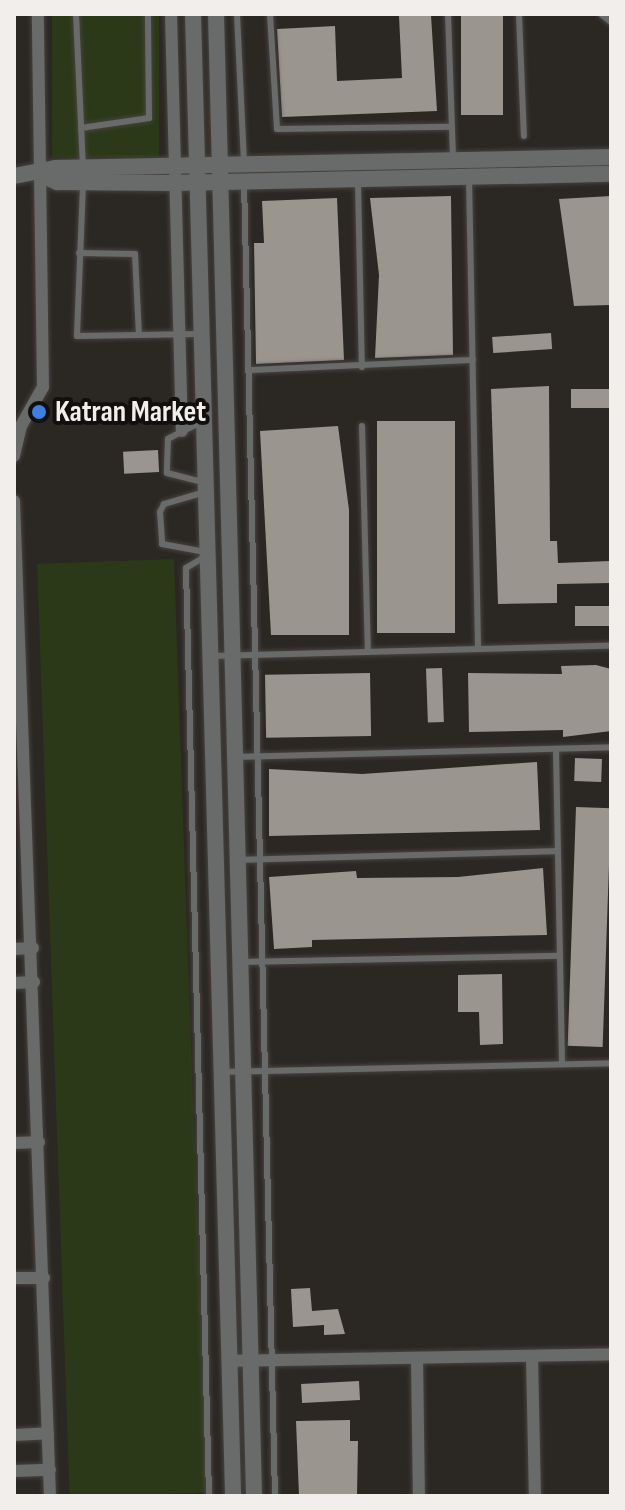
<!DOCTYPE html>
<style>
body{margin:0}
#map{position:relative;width:625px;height:1510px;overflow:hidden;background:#2b2723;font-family:"Sofia Sans Condensed",sans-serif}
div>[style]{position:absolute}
.green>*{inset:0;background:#2b3918;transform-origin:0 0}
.building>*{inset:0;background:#9b9590;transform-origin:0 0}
.roads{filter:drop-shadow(0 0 2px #47433f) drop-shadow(0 0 2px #47433f)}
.service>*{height:6px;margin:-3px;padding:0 3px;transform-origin:3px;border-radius:3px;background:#686b69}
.minor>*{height:12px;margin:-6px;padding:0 6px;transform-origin:6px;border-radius:6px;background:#686b69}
.tertiary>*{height:16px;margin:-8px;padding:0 8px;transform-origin:8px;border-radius:8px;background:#686b69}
.dots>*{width:22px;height:22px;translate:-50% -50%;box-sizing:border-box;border:4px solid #12100e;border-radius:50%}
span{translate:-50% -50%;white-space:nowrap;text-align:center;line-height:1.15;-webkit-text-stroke:8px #12100e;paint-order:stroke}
.poi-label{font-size:30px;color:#f1eeeb;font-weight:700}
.left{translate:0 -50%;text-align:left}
.frame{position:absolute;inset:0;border:16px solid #f1eeeb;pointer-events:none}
</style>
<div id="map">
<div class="green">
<i style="left:52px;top:14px;width:107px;height:143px"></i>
<i style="left:174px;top:559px;width:934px;height:137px;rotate:88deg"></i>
</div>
<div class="building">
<i style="left:461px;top:14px;width:42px;height:101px"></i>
<i style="clip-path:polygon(431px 15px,437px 111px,282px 117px,277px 29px,335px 26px,337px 81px,402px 78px,399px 16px)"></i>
<i style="clip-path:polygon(451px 196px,453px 355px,375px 358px,379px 275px,370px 198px)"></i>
<i style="clip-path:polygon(611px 196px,611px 305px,574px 306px,559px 199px)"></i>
<i style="clip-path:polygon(337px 198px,344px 360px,256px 364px,254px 243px,264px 243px,262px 201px)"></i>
<i style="left:551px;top:333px;width:16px;height:59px;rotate:86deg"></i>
<i style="clip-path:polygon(549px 386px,550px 541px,557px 541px,558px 563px,611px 561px,611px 583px,557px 584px,557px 603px,498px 604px,491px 389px)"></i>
<i style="left:611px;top:389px;width:19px;height:40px;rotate:90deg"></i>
<i style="left:377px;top:421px;width:78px;height:212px"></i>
<i style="clip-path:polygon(338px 426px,349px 510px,349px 635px,271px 635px,260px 431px)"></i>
<i style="left:158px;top:450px;width:22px;height:35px;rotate:87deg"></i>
<i style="left:611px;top:606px;width:20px;height:36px;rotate:90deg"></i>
<i style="clip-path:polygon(596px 665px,611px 669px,611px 731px,563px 737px,563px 730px,469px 732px,468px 673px,562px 674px,561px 666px)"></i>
<i style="left:442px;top:668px;width:54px;height:16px;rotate:88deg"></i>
<i style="left:370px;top:673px;width:63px;height:105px;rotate:89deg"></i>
<i style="left:575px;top:758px;width:27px;height:23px;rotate:2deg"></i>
<i style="clip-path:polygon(537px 762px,540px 830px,269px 836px,269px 769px,362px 774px)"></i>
<i style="left:576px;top:807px;width:35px;height:239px;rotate:2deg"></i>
<i style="clip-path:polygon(543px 868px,547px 935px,312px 940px,312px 947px,274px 949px,269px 877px,356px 871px,357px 878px,458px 877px)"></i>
<i style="clip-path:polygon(502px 974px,503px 1044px,480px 1045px,479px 1012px,458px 1012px,458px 975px)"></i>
<i style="clip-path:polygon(310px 1288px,312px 1311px,338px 1309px,345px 1334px,324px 1335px,324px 1325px,293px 1327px,291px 1289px)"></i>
<i style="left:359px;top:1381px;width:19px;height:58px;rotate:87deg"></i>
<i style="clip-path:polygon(350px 1420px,350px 1441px,358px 1441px,357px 1496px,299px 1496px,296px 1421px)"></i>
</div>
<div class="roads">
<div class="service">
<i style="left:76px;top:14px;width:152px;rotate:87.4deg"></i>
<i style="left:237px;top:14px;width:148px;rotate:87.3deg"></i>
<i style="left:270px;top:14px;width:115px;rotate:86.5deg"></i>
<i style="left:277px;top:129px;width:174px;rotate:-0.7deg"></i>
<i style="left:448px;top:14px;width:144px;rotate:88deg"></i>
<i style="left:519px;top:14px;width:122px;rotate:87.7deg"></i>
<i style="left:601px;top:14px;width:13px;rotate:39deg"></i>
<i style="left:81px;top:128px;width:69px;rotate:-8.4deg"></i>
<i style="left:149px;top:118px;width:104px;rotate:-90.6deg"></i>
<i style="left:469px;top:177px;width:472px;rotate:88.9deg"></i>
<i style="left:244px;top:181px;width:1315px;rotate:88.65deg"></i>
<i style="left:358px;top:183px;width:184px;rotate:88.8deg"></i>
<i style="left:83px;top:185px;width:151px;rotate:92.3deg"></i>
<i style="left:77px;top:336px;width:121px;rotate:-0.9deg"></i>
<i style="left:79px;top:253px;width:56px;rotate:1deg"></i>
<i style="left:135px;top:254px;width:81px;rotate:87.2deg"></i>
<i style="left:249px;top:370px;width:224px;rotate:-2.6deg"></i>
<i style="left:201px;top:422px;width:37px;rotate:153deg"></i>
<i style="left:168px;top:439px;width:34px;rotate:92deg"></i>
<i style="left:167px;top:473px;width:40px;rotate:14.4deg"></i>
<i style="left:362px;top:426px;width:226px;rotate:88.5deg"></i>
<i style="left:205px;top:492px;width:43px;rotate:163.7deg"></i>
<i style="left:164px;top:504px;width:9px;rotate:117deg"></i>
<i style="left:160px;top:512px;width:32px;rotate:86deg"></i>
<i style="left:162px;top:544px;width:44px;rotate:10.5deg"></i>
<i style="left:206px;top:556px;width:23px;rotate:149deg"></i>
<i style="left:186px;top:568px;width:928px;rotate:88.58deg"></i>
<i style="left:216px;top:656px;width:395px;rotate:-1.5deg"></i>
<i style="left:556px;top:749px;width:315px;rotate:88.9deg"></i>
<i style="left:237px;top:757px;width:374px;rotate:-1.5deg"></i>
<i style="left:239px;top:860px;width:319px;rotate:-1.6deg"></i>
<i style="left:243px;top:962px;width:317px;rotate:-1.1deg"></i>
<i style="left:223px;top:1072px;width:388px;rotate:-1.3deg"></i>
</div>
<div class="minor">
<i style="left:171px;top:14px;width:417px;rotate:88.5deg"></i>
<i style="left:14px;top:456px;width:31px;rotate:-77deg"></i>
<i style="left:21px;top:426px;width:45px;rotate:-60.6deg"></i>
<i style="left:43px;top:387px;width:373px;rotate:-90.8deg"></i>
<i style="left:14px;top:501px;width:996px;rotate:87.93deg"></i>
<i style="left:14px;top:949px;width:19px;rotate:-3deg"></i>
<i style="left:14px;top:983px;width:20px;rotate:-3deg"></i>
<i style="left:14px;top:1143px;width:25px;rotate:-2deg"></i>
<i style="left:14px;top:1278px;width:30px"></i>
<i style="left:532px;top:1356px;width:140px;rotate:88.8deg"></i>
<i style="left:417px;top:1358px;width:138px;rotate:89.2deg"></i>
<i style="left:229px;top:1361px;width:382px;rotate:-1deg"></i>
<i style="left:14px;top:1435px;width:34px;rotate:-3deg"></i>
<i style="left:14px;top:1471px;width:36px;rotate:-2deg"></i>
</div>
<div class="tertiary">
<i style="left:193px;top:14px;width:1483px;rotate:88.45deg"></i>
<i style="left:216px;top:14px;width:1482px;rotate:88.53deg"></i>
<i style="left:42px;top:175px;width:17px;rotate:25deg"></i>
<i style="left:57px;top:182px;width:118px;rotate:0.5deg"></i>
<i style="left:175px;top:183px;width:436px;rotate:-1.2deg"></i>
<i style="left:14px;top:176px;width:42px;rotate:-11deg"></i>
<i style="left:55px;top:168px;width:556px;rotate:-1.13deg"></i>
</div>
</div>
<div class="dots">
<i style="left:39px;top:412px;background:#3f7fe0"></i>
</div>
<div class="poi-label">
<span class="left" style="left:55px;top:412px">Katran Market</span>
</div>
<div class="frame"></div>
</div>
